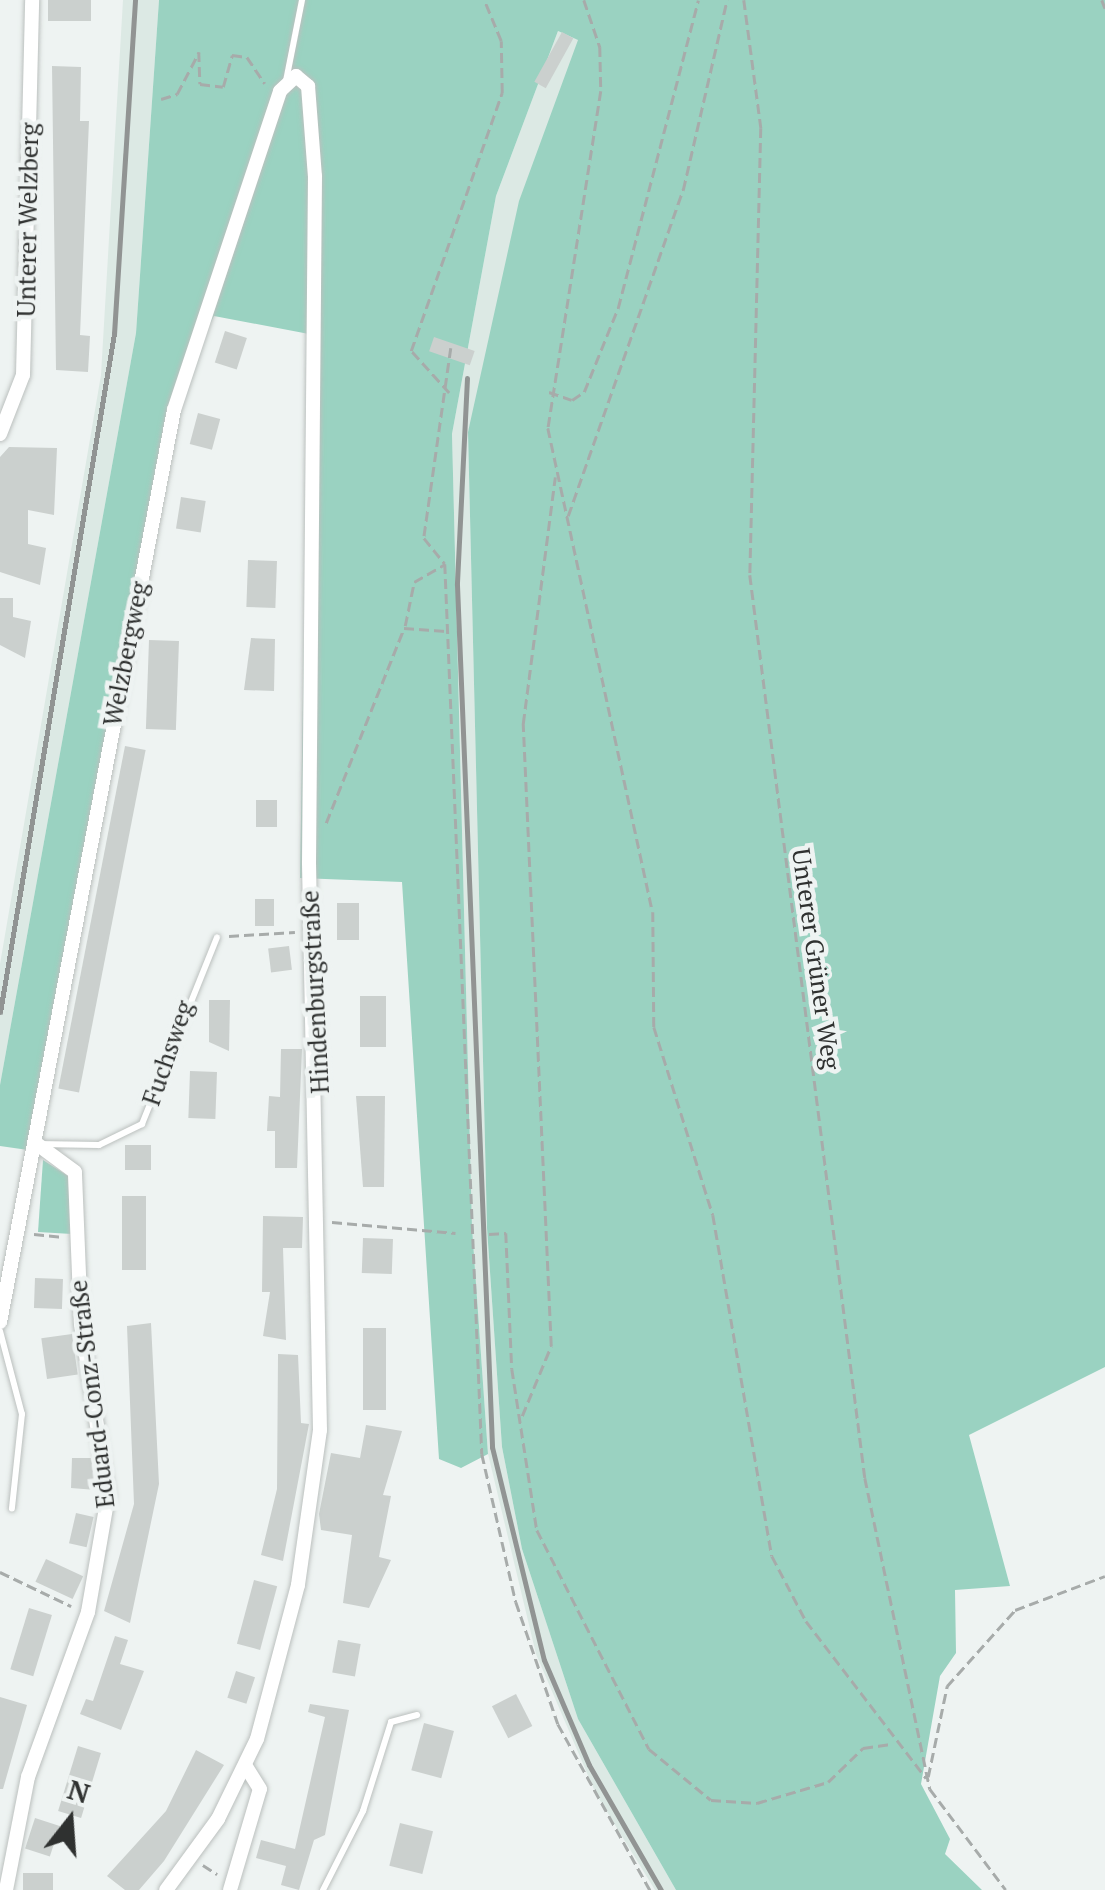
<!DOCTYPE html>
<meta charset="utf-8">
<style>
body{margin:0}
#map{position:relative;width:1105px;height:1890px;overflow:hidden;background:#eef3f2;font-family:"PT Serif",serif}
div>[style]{position:absolute}
.built>*{inset:0;background:#dce9e4}
.green>*{inset:0;background:#9ad2c1}
.building>*{inset:0;background:#cbd0ce;transform-origin:0 0}
.path>*{height:2.5px;margin-top:-1.25px;transform-origin:0;background:repeating-linear-gradient(90deg,#a7abaa 0 10px,transparent 0 15px)}
.roads{filter:drop-shadow(0 0 2px #bbc0be) drop-shadow(0 0 2px #bbc0be)}
.service>*{height:6px;margin:-3px;padding:0 3px;transform-origin:3px;border-radius:3px;background:#fff}
.minor>*{height:14px;margin:-7px;padding:0 7px;transform-origin:7px;border-radius:7px;background:#fff}
.rail>*{height:5px;margin:-2.5px;padding:0 2.5px;transform-origin:2.5px;border-radius:2.5px;background:#919493}
span{translate:-50% -50%;white-space:nowrap;text-align:center;line-height:1.15;-webkit-text-stroke:9px #eef3f2;paint-order:stroke}
.street-label{font-size:25px;color:#2f3130}
.north{position:absolute;left:20px;top:1770px;width:100px;height:100px;-webkit-text-stroke:8px #eef3f2;paint-order:stroke;rotate:17deg;font-size:28px;font-weight:700;line-height:40px;text-align:center;color:#2f3130}
.north::after{content:'';display:block;margin:auto;width:35px;height:45px;background:#2f3130;clip-path:polygon(50% 0,100% 100%,50% 72%,0 100%)}
</style>
<div id="map">
<div class="built">
<i style="clip-path:polygon(123px 0,159px 0,136px 333px,0 1085px,0 964px,101px 375px)"></i>
<i style="clip-path:polygon(558px 31px,579px 40px,468px 432px,487px 1228px,502px 1447px,522px 1549px,578px 1719px,676px 1890px,655px 1890px,596px 1794px,536px 1654px,488px 1454px,472px 1227px,452px 434px,496px 196px)"></i>
</div>
<div class="green">
<i style="clip-path:polygon(159px 0,1105px 0,1105px 1367px,969px 1435px,1010px 1586px,955px 1590px,956px 1653px,940px 1676px,921px 1784px,950px 1839px,945px 1854px,982px 1890px,676px 1890px,578px 1719px,522px 1549px,502px 1447px,487px 1228px,468px 432px,519px 201px,578px 40px,558px 31px,496px 196px,452px 434px,472px 1227px,488px 1454px,461px 1468px,439px 1459px,402px 882px,300px 878px,309px 334px,214px 316px,167px 408px,28px 1150px,0 1146px,0 1085px,136px 333px)"></i>
<i style="clip-path:polygon(43px 1160px,68px 1176px,72px 1234px,38px 1232px)"></i>
</div>
<div class="building">
<i style="left:48px;top:0;width:43px;height:21px"></i>
<i style="left:562px;top:32px;width:13px;height:57px;rotate:29deg"></i>
<i style="clip-path:polygon(52px 66px,81px 67px,80px 121px,89px 121px,80px 335px,90px 336px,88px 372px,56px 370px)"></i>
<i style="left:225px;top:331px;width:23px;height:33px;rotate:18deg"></i>
<i style="left:434px;top:337px;width:43px;height:15px;rotate:19deg"></i>
<i style="left:198px;top:413px;width:23px;height:32px;rotate:15deg"></i>
<i style="clip-path:polygon(9px 447px,57px 448px,54px 515px,28px 510px,28px 544px,46px 548px,40px 585px,0 572px,0 457px)"></i>
<i style="left:181px;top:497px;width:25px;height:32px;rotate:9deg"></i>
<i style="left:248px;top:560px;width:29px;height:47px;rotate:2deg"></i>
<i style="clip-path:polygon(0 598px,13px 598px,13px 617px,31px 621px,25px 658px,0 645px)"></i>
<i style="clip-path:polygon(251px 638px,275px 639px,274px 691px,244px 690px)"></i>
<i style="left:149px;top:640px;width:30px;height:89px;rotate:2deg"></i>
<i style="left:125px;top:746px;width:21px;height:349px;rotate:11deg"></i>
<i style="left:256px;top:800px;width:21px;height:27px"></i>
<i style="left:255px;top:899px;width:19px;height:27px"></i>
<i style="left:337px;top:903px;width:22px;height:37px"></i>
<i style="left:289px;top:946px;width:24px;height:21px;rotate:83deg"></i>
<i style="left:386px;top:996px;width:51px;height:26px;rotate:90deg"></i>
<i style="clip-path:polygon(209px 1000px,230px 1000px,229px 1051px,209px 1042px)"></i>
<i style="clip-path:polygon(281px 1049px,302px 1049px,297px 1168px,275px 1168px,275px 1131px,267px 1131px,269px 1096px,280px 1097px)"></i>
<i style="left:190px;top:1071px;width:27px;height:47px;rotate:2deg"></i>
<i style="clip-path:polygon(356px 1096px,385px 1096px,384px 1187px,363px 1187px)"></i>
<i style="left:125px;top:1145px;width:26px;height:25px"></i>
<i style="left:122px;top:1196px;width:24px;height:74px"></i>
<i style="clip-path:polygon(263px 1216px,303px 1217px,302px 1248px,283px 1248px,286px 1340px,263px 1336px,270px 1292px,262px 1292px)"></i>
<i style="left:363px;top:1238px;width:30px;height:35px;rotate:2deg"></i>
<i style="left:35px;top:1278px;width:28px;height:30px;rotate:2deg"></i>
<i style="clip-path:polygon(151px 1323px,159px 1484px,130px 1623px,104px 1611px,134px 1504px,127px 1326px)"></i>
<i style="left:363px;top:1328px;width:23px;height:82px"></i>
<i style="left:72px;top:1334px;width:41px;height:31px;rotate:82deg"></i>
<i style="clip-path:polygon(278px 1354px,298px 1355px,301px 1423px,309px 1424px,283px 1561px,261px 1555px,277px 1489px)"></i>
<i style="clip-path:polygon(366px 1425px,402px 1431px,383px 1495px,391px 1496px,379px 1557px,391px 1560px,369px 1608px,343px 1603px,352px 1535px,321px 1530px,319px 1514px,331px 1453px,360px 1458px)"></i>
<i style="clip-path:polygon(72px 1458px,91px 1458px,96px 1490px,71px 1488px)"></i>
<i style="left:76px;top:1513px;width:18px;height:31px;rotate:13deg"></i>
<i style="left:46px;top:1559px;width:41px;height:25px;rotate:25deg"></i>
<i style="left:254px;top:1580px;width:24px;height:66px;rotate:15deg"></i>
<i style="left:29px;top:1608px;width:24px;height:64px;rotate:17deg"></i>
<i style="clip-path:polygon(115px 1636px,128px 1640px,120px 1664px,144px 1671px,121px 1730px,80px 1714px,86px 1699px,93px 1701px)"></i>
<i style="left:338px;top:1640px;width:23px;height:33px;rotate:10deg"></i>
<i style="left:236px;top:1671px;width:20px;height:28px;rotate:18deg"></i>
<i style="left:516px;top:1694px;width:36px;height:27px;rotate:63deg"></i>
<i style="clip-path:polygon(0 1697px,27px 1705px,3px 1789px,0 1789px)"></i>
<i style="clip-path:polygon(310px 1704px,349px 1710px,325px 1835px,314px 1840px,299px 1890px,281px 1885px,286px 1866px,256px 1858px,261px 1840px,295px 1849px,325px 1717px,308px 1712px)"></i>
<i style="left:424px;top:1723px;width:31px;height:49px;rotate:15deg"></i>
<i style="left:78px;top:1746px;width:24px;height:68px;rotate:17deg"></i>
<i style="clip-path:polygon(196px 1750px,224px 1765px,164px 1861px,139px 1890px,125px 1890px,107px 1876px,166px 1811px)"></i>
<i style="left:35px;top:1818px;width:26px;height:32px;rotate:18deg"></i>
<i style="left:400px;top:1823px;width:34px;height:44px;rotate:14deg"></i>
<i style="left:23px;top:1873px;width:30px;height:17px"></i>
</div>
<div class="path">
<i style="left:584px;top:0;width:50px;rotate:71.2deg"></i>
<i style="left:600px;top:47px;width:44px;rotate:88.7deg"></i>
<i style="left:601px;top:91px;width:341px;rotate:98.9deg"></i>
<i style="left:548px;top:428px;width:495px;rotate:77.8deg"></i>
<i style="left:653px;top:912px;width:115px;rotate:89.5deg"></i>
<i style="left:654px;top:1027px;width:197px;rotate:72.6deg"></i>
<i style="left:713px;top:1215px;width:346px;rotate:80.2deg"></i>
<i style="left:772px;top:1556px;width:73px;rotate:62.4deg"></i>
<i style="left:806px;top:1621px;width:198px;rotate:52.6deg"></i>
<i style="left:744px;top:0;width:129px;rotate:82.4deg"></i>
<i style="left:761px;top:128px;width:447px;rotate:91.4deg"></i>
<i style="left:750px;top:575px;width:910px;rotate:82.74deg"></i>
<i style="left:865px;top:1478px;width:318px;rotate:78.2deg"></i>
<i style="left:930px;top:1789px;width:126px;rotate:53deg"></i>
<i style="left:1102px;top:0;width:9px;rotate:69deg"></i>
<i style="left:161px;top:99px;width:17px;rotate:-17deg"></i>
<i style="left:177px;top:94px;width:47px;rotate:-62.4deg"></i>
<i style="left:199px;top:52px;width:32px;rotate:88deg"></i>
<i style="left:200px;top:84px;width:23px;rotate:7deg"></i>
<i style="left:223px;top:87px;width:33px;rotate:-74deg"></i>
<i style="left:232px;top:55px;width:15px;rotate:8deg"></i>
<i style="left:247px;top:57px;width:32px;rotate:56deg"></i>
<i style="left:451px;top:348px;width:192px;rotate:98.1deg"></i>
<i style="left:424px;top:538px;width:33px;rotate:51deg"></i>
<i style="left:445px;top:564px;width:891px;rotate:87.62deg"></i>
<i style="left:482px;top:1454px;width:152px;rotate:77.1deg"></i>
<i style="left:516px;top:1602px;width:129px;rotate:71deg"></i>
<i style="left:558px;top:1724px;width:190px;rotate:61deg"></i>
<i style="left:549px;top:392px;width:24px;rotate:19deg"></i>
<i style="left:572px;top:400px;width:14px;rotate:-34deg"></i>
<i style="left:584px;top:392px;width:91px;rotate:-68deg"></i>
<i style="left:618px;top:308px;width:318px;rotate:-75.4deg"></i>
<i style="left:449px;top:393px;width:57px;rotate:-132.1deg"></i>
<i style="left:411px;top:351px;width:274px;rotate:-70.6deg"></i>
<i style="left:502px;top:93px;width:52px;rotate:-91.1deg"></i>
<i style="left:501px;top:41px;width:44px;rotate:-112.5deg"></i>
<i style="left:568px;top:516px;width:346px;rotate:-70.6deg"></i>
<i style="left:683px;top:190px;width:195px;rotate:-77deg"></i>
<i style="left:405px;top:626px;width:45px;rotate:-78.4deg"></i>
<i style="left:414px;top:582px;width:36px;rotate:-30deg"></i>
<i style="left:326px;top:823px;width:210px;rotate:-68.2deg"></i>
<i style="left:404px;top:628px;width:42px;rotate:4.1deg"></i>
<i style="left:229px;top:936px;width:66px;rotate:-3.5deg"></i>
<i style="left:332px;top:1222px;width:124px;rotate:5.1deg"></i>
<i style="left:34px;top:1234px;width:27px;rotate:6deg"></i>
<i style="left:489px;top:1234px;width:17px;rotate:-3deg"></i>
<i style="left:506px;top:1233px;width:136px;rotate:87.5deg"></i>
<i style="left:512px;top:1369px;width:163px;rotate:81.2deg"></i>
<i style="left:537px;top:1530px;width:246px;rotate:62.9deg"></i>
<i style="left:649px;top:1749px;width:80px;rotate:39.4deg"></i>
<i style="left:711px;top:1800px;width:46px;rotate:3.7deg"></i>
<i style="left:757px;top:1803px;width:74px;rotate:-16.5deg"></i>
<i style="left:828px;top:1782px;width:49px;rotate:-44.2deg"></i>
<i style="left:863px;top:1748px;width:28px;rotate:-8deg"></i>
<i style="left:522px;top:1416px;width:76px;rotate:-67.5deg"></i>
<i style="left:551px;top:1346px;width:623px;rotate:-92.58deg"></i>
<i style="left:523px;top:724px;width:249px;rotate:-82.6deg"></i>
<i style="left:0;top:1572px;width:79px;rotate:25.6deg"></i>
<i style="left:928px;top:1777px;width:93px;rotate:-78.2deg"></i>
<i style="left:947px;top:1686px;width:102px;rotate:-48.2deg"></i>
<i style="left:1015px;top:1610px;width:96px;rotate:-20.7deg"></i>
<i style="left:203px;top:1865px;width:17px;rotate:33deg"></i>
</div>
<div class="roads">
<div class="service">
<i style="left:286px;top:81px;width:83px;rotate:-78.8deg"></i>
<i style="left:38px;top:1144px;width:61px;rotate:0.9deg"></i>
<i style="left:99px;top:1145px;width:48px;rotate:-26deg"></i>
<i style="left:142px;top:1124px;width:201px;rotate:-68.1deg"></i>
<i style="left:0;top:1331px;width:86px;rotate:75.2deg"></i>
<i style="left:22px;top:1414px;width:95px;rotate:96.1deg"></i>
<i style="left:323px;top:1890px;width:89px;rotate:-63.1deg"></i>
<i style="left:363px;top:1811px;width:93px;rotate:-72.5deg"></i>
<i style="left:391px;top:1722px;width:27px;rotate:-15deg"></i>
</div>
<div class="minor">
<i style="left:0;top:434px;width:63px;rotate:-68.7deg"></i>
<i style="left:23px;top:375px;width:375px;rotate:-88.6deg"></i>
<i style="left:0;top:1322px;width:928px;rotate:-79.2deg"></i>
<i style="left:174px;top:410px;width:336px;rotate:-71.6deg"></i>
<i style="left:280px;top:91px;width:22px;rotate:-43deg"></i>
<i style="left:296px;top:76px;width:16px;rotate:40deg"></i>
<i style="left:308px;top:86px;width:90px;rotate:85.6deg"></i>
<i style="left:315px;top:176px;width:687px;rotate:90.5deg"></i>
<i style="left:309px;top:863px;width:567px;rotate:88.89deg"></i>
<i style="left:320px;top:1430px;width:157px;rotate:98.1deg"></i>
<i style="left:298px;top:1585px;width:159px;rotate:104.9deg"></i>
<i style="left:257px;top:1739px;width:89px;rotate:116deg"></i>
<i style="left:218px;top:1819px;width:88px;rotate:126.2deg"></i>
<i style="left:6px;top:1890px;width:115px;rotate:-79deg"></i>
<i style="left:28px;top:1777px;width:176px;rotate:-70deg"></i>
<i style="left:88px;top:1612px;width:118px;rotate:-80.2deg"></i>
<i style="left:108px;top:1496px;width:174px;rotate:-98.9deg"></i>
<i style="left:81px;top:1324px;width:152px;rotate:-92.3deg"></i>
<i style="left:75px;top:1172px;width:47px;rotate:-143.6deg"></i>
<i style="left:230px;top:1890px;width:105px;rotate:-73.5deg"></i>
<i style="left:260px;top:1789px;width:26px;rotate:-122deg"></i>
</div>
</div>
<div class="rail">
<i style="left:467px;top:378px;width:207px;rotate:92.8deg"></i>
<i style="left:457px;top:585px;width:863px;rotate:87.67deg"></i>
<i style="left:492px;top:1447px;width:219px;rotate:76.3deg"></i>
<i style="left:544px;top:1660px;width:114px;rotate:66.8deg"></i>
<i style="left:589px;top:1765px;width:144px;rotate:60.1deg"></i>
<i style="left:0;top:1012px;width:688px;rotate:-80.46deg"></i>
<i style="left:114px;top:334px;width:335px;rotate:-86.4deg"></i>
</div>
<div class="street-label">
<span style="left:28px;top:220px;rotate:-89deg">Unterer Welzberg</span>
<span style="left:126px;top:654px;rotate:-79deg">Welzbergweg</span>
<span style="left:816px;top:959px;rotate:82deg">Unterer Grüner Weg</span>
<span style="left:315px;top:992px;rotate:-93deg">Hindenburgstraße</span>
<span style="left:168px;top:1053px;rotate:-71deg">Fuchsweg</span>
<span style="left:92px;top:1394px;rotate:-97deg">Eduard-Conz-Straße</span>
</div>
<div class="north">N</div>
</div>
